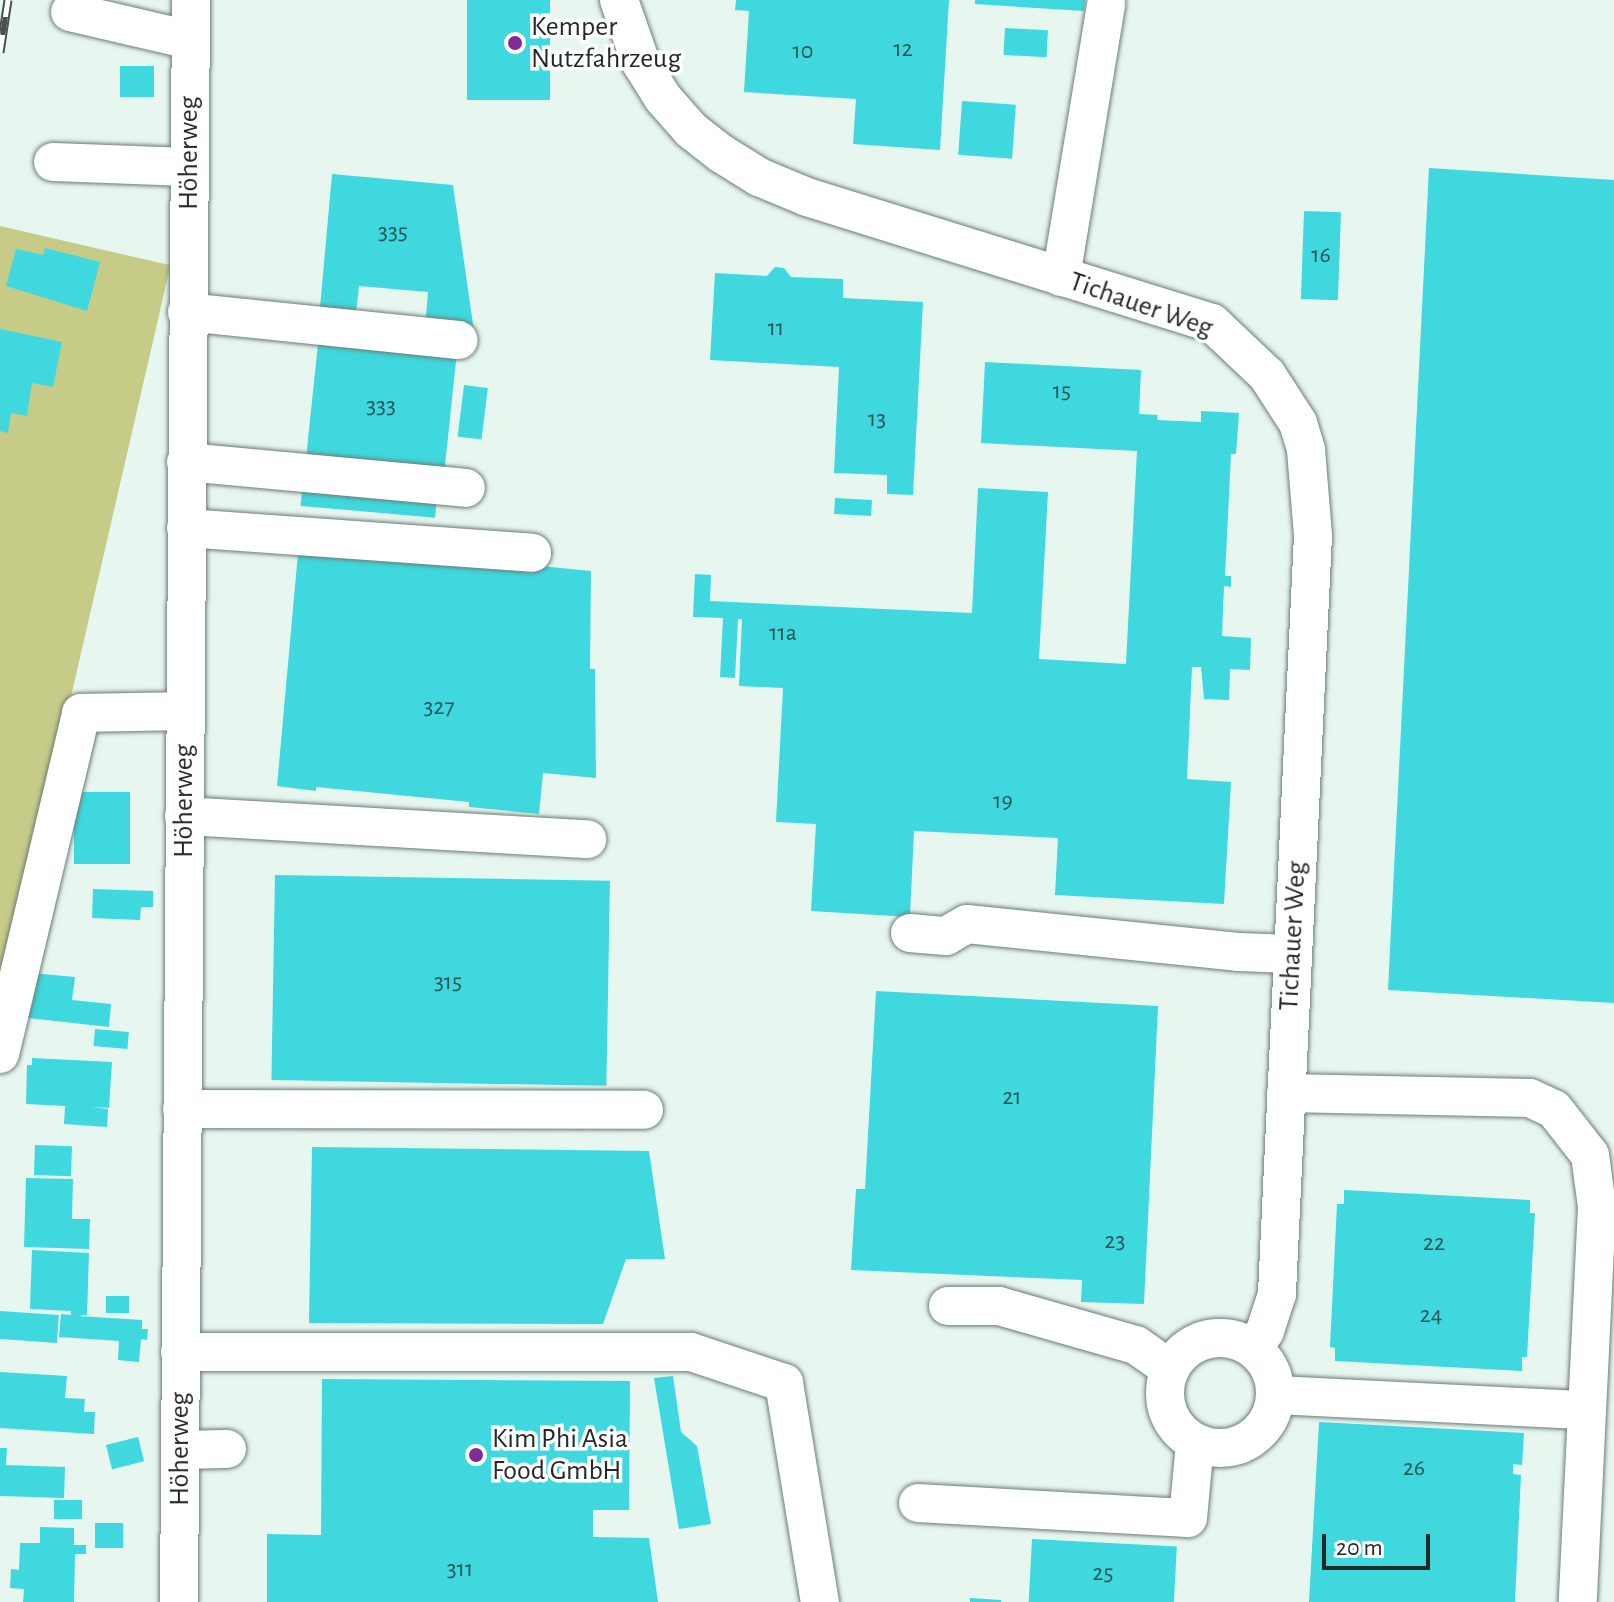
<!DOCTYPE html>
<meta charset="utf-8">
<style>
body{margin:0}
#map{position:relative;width:1614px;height:1602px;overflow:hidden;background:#e7f7f0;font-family:"Alegreya Sans",sans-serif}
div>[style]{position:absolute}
.green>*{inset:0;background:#c7cb88;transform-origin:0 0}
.building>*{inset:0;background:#3ed8de;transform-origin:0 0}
.roads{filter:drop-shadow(0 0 2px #6d7c76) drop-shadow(0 0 2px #6d7c76)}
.minor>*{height:38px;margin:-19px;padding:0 19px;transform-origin:19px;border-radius:19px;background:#fff}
.minor>.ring{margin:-19px;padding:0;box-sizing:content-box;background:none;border:38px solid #fff;border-radius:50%}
.rail>*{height:9px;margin-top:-4.5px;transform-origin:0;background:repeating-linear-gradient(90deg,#fff 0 18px,#49514e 0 36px);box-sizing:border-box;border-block:2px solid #49514e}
.dots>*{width:22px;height:22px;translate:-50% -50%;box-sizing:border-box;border:4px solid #fff;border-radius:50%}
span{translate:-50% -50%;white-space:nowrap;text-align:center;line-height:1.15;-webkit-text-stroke:7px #fff;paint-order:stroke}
.number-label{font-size:24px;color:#2a5555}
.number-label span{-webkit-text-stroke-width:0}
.poi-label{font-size:28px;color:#232927}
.left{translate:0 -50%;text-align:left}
.street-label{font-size:28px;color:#232927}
.scale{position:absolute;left:1322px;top:1534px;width:108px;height:36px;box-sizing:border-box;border:4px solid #232927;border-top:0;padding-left:10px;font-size:24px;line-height:28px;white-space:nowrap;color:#232927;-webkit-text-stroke:6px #fff;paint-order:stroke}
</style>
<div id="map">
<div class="green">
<i style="left:0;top:226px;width:175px;height:1376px;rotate:13deg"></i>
</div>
<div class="building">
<i style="left:467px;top:0;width:83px;height:100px"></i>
<i style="clip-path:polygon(736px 0,949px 0,940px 150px,853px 144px,856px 99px,744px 92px,749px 11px,735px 10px)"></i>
<i style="clip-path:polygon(975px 0,1085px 0,1084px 11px,975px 4px)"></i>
<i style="left:1005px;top:28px;width:43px;height:27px;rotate:3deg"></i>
<i style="left:120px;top:66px;width:34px;height:31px"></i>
<i style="left:962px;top:101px;width:54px;height:54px;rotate:4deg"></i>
<i style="clip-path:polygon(1429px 168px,1614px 180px,1614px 1003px,1388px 990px)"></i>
<i style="clip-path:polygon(332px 174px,453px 185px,474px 331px,425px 328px,428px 292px,359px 286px,355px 322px,319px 319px)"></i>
<i style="left:1304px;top:211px;width:37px;height:88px;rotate:2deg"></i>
<i style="clip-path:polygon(45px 248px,100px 262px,87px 311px,6px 286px,16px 249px,43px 255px)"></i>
<i style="clip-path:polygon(775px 267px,784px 268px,791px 277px,843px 279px,843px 298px,923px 302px,913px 495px,887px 494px,887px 475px,834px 473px,839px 367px,710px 360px,715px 273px,767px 276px)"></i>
<i style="clip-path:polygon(0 329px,62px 342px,53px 387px,32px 383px,27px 416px,11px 413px,8px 433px,0 431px)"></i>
<i style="left:318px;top:344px;width:139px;height:113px;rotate:6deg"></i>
<i style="clip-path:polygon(985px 362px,1141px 370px,1139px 414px,1158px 415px,1157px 420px,1201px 422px,1201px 411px,1239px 413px,1236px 454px,1231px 454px,1225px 576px,1231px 576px,1231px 587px,1224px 586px,1222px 636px,1251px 638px,1250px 670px,1230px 669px,1229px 700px,1204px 699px,1201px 667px,1192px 667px,1187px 779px,1231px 782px,1224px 904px,1055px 895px,1058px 838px,914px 831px,910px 917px,811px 911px,816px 824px,776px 822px,783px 688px,739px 686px,742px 619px,738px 619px,735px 678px,720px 677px,723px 618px,693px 617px,695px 574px,711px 575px,710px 601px,972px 613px,978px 488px,1048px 492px,1039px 659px,1126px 664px,1137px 451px,981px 443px)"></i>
<i style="left:464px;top:385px;width:24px;height:52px;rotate:7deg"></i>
<i style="left:303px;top:478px;width:135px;height:28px;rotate:5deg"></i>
<i style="left:835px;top:498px;width:37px;height:16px;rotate:3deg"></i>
<i style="clip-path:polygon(299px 542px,591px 571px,590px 669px,595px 669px,596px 778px,543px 773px,539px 814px,469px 807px,469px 802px,316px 787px,316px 791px,277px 786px)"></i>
<i style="left:74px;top:792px;width:56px;height:72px"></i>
<i style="left:275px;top:875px;width:335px;height:205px;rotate:1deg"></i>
<i style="clip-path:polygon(93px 889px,153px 891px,153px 907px,141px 907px,140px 920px,92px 918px)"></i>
<i style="clip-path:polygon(32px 973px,75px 977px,72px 1000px,111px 1004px,109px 1027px,28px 1018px)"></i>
<i style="clip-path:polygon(876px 991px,1158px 1006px,1144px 1304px,1081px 1302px,1082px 1280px,851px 1270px,856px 1189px,865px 1189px)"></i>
<i style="left:95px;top:1029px;width:34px;height:17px;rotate:5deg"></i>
<i style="clip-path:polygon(32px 1058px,112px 1062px,109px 1108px,91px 1107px,108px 1109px,107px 1127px,64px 1124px,65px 1106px,26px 1104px,27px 1065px,32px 1065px)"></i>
<i style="left:35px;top:1145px;width:37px;height:30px;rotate:2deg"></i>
<i style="clip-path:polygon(312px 1147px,649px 1151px,665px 1259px,626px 1259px,603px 1324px,309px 1323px)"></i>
<i style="clip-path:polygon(26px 1178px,73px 1179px,72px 1219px,90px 1219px,89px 1249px,24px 1247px)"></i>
<i style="clip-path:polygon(1344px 1190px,1530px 1200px,1530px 1213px,1535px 1213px,1527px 1357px,1522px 1357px,1522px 1371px,1335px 1361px,1335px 1348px,1330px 1347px,1337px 1204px,1344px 1204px)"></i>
<i style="clip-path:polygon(32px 1250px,89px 1253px,87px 1315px,78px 1316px,142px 1320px,142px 1329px,148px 1329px,147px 1340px,141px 1339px,139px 1362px,118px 1360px,119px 1341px,59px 1337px,61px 1314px,71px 1315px,71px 1311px,30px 1309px)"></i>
<i style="left:106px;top:1296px;width:23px;height:17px"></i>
<i style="left:0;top:1311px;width:59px;height:28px;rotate:4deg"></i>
<i style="clip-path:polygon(0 1372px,67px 1376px,65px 1398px,85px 1399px,84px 1412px,95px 1412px,94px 1434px,0 1428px)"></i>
<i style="clip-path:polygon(673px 1376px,681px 1432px,697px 1446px,711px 1524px,679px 1529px,654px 1378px)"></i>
<i style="clip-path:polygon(322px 1379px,630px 1381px,629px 1510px,593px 1510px,593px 1537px,649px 1538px,658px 1602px,267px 1602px,267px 1534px,321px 1535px)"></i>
<i style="clip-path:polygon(1319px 1422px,1524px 1433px,1522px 1465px,1513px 1464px,1513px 1474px,1521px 1475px,1515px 1602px,1309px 1602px)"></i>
<i style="left:138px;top:1437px;width:25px;height:33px;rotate:76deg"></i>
<i style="clip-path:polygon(0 1448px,7px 1448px,6px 1465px,65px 1467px,64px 1498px,0 1496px)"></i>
<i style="left:54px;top:1500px;width:28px;height:19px"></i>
<i style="left:95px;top:1523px;width:28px;height:25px"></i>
<i style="clip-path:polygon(40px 1527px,74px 1528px,74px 1545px,86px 1545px,86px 1554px,75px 1554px,74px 1602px,23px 1602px,24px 1589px,10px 1588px,11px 1569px,19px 1570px,20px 1543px,40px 1543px)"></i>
<i style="left:1032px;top:1539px;width:145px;height:63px;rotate:3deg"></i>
<i style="clip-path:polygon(970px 1598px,1001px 1600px,1001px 1602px,970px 1602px)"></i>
</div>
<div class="roads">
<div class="minor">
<i style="left:619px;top:0;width:67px;rotate:70.8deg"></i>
<i style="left:641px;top:63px;width:40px;rotate:58deg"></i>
<i style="left:662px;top:97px;width:44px;rotate:48.7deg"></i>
<i style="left:691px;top:130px;width:39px;rotate:38deg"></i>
<i style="left:722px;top:154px;width:44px;rotate:31.9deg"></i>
<i style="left:759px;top:177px;width:52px;rotate:22.6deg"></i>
<i style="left:807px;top:197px;width:424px;rotate:17.3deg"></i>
<i style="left:1212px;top:323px;width:76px;rotate:43.4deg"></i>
<i style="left:1267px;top:375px;width:57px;rotate:57.1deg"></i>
<i style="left:1298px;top:423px;width:28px;rotate:73deg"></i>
<i style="left:1306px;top:450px;width:85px;rotate:85.3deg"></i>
<i style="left:1313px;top:535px;width:760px;rotate:92.72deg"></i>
<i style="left:1277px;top:1294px;width:39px;rotate:108deg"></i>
<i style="left:1265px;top:1331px;width:21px;rotate:125deg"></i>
<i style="left:70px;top:12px;width:123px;rotate:13.1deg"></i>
<i style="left:53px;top:162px;width:135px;rotate:2.1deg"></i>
<i style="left:1061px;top:277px;width:277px;rotate:-80.6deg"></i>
<i style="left:187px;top:312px;width:273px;rotate:5.9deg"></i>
<i style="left:186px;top:462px;width:281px;rotate:5.3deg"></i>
<i style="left:186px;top:528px;width:347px;rotate:4.1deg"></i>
<i style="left:184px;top:816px;width:404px;rotate:3.3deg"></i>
<i style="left:910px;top:933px;width:36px;rotate:5deg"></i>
<i style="left:946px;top:936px;width:24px;rotate:-30deg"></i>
<i style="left:967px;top:924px;width:272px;rotate:5.9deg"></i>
<i style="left:1238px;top:952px;width:54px;rotate:2.1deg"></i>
<i style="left:0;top:1054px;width:350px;rotate:-76.6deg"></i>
<i style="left:81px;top:713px;width:104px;rotate:-1.1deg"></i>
<i style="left:1286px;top:1093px;width:244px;rotate:1.2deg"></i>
<i style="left:1530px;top:1098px;width:26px;rotate:25deg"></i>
<i style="left:1554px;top:1109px;width:58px;rotate:52deg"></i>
<i style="left:1590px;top:1155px;width:52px;rotate:82.3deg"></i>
<i style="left:1597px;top:1207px;width:395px;rotate:92.8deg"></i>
<i style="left:182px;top:1109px;width:462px;rotate:0.1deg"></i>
<i style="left:948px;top:1306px;width:51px"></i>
<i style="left:999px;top:1306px;width:142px;rotate:15.9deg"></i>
<i style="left:1136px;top:1345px;width:42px;rotate:35.2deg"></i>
<i class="ring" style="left:1165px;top:1338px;width:72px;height:72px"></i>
<i style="left:180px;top:1352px;width:511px"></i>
<i style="left:691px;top:1352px;width:98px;rotate:18.4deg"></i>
<i style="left:784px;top:1383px;width:222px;rotate:80.7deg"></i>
<i style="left:1275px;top:1395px;width:312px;rotate:2.8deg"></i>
<i style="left:180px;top:1450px;width:47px;rotate:-1.2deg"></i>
<i style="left:918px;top:1503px;width:270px;rotate:3.2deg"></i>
<i style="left:1188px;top:1518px;width:76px;rotate:-84.7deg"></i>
<i style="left:179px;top:1602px;width:1602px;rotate:-89.57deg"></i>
</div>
</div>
<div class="rail">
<i style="left:0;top:52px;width:53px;rotate:-81.3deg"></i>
</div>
<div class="dots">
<i style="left:515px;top:43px;background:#7f2b9a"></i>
<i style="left:476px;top:1455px;background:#7f2b9a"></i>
</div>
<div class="number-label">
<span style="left:903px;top:50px">12</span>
<span style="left:803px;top:52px">10</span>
<span style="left:393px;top:233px">335</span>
<span style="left:1321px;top:256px">16</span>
<span style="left:776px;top:329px">11</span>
<span style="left:1062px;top:392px">15</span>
<span style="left:381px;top:407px">333</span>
<span style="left:877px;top:420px">13</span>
<span style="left:783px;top:634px">11a</span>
<span style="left:439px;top:708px">327</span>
<span style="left:1003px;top:802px">19</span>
<span style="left:448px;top:983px">315</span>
<span style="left:1012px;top:1098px">21</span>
<span style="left:1115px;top:1242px">23</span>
<span style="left:1434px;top:1244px">22</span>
<span style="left:1431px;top:1316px">24</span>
<span style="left:1414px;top:1469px">26</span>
<span style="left:460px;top:1570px">311</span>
<span style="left:1103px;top:1574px">25</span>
</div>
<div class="poi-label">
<span class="left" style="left:531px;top:43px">Kemper<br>Nutzfahrzeug</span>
<span class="left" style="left:492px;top:1455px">Kim Phi Asia<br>Food GmbH</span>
</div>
<div class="street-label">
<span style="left:189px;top:153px;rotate:-90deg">Höherweg</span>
<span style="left:1141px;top:305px;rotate:19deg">Tichauer Weg</span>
<span style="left:184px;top:801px;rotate:-90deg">Höherweg</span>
<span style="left:1293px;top:936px;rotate:-87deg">Tichauer Weg</span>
<span style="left:180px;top:1449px;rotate:-90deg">Höherweg</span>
</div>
<div class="scale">20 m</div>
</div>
